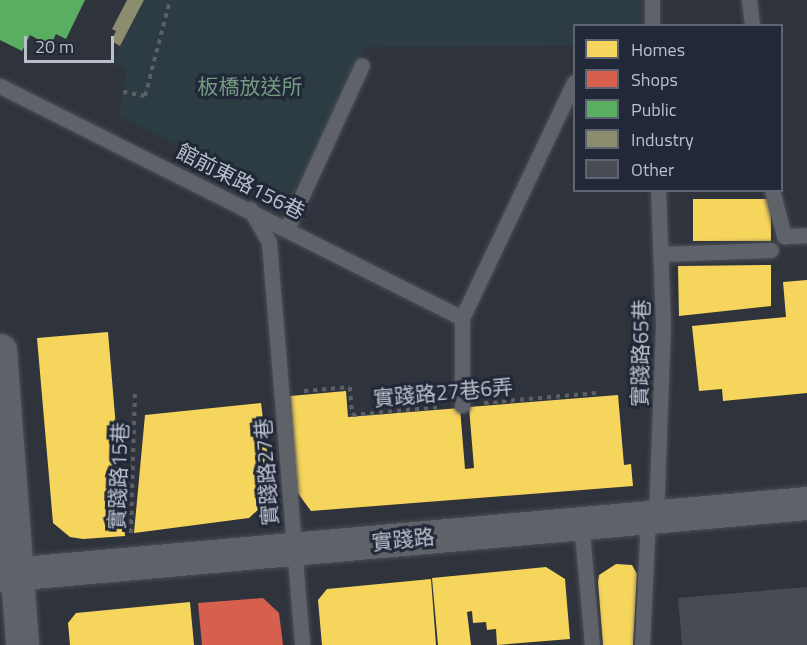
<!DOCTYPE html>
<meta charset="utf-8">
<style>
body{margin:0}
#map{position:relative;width:807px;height:645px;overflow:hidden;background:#2f333c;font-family:"Titillium Web","Noto Sans TC",sans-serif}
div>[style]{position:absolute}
.green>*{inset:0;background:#2c3c42}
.homes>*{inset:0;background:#f6d55c;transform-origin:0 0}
.shops>*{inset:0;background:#d6604d}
.public>*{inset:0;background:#5aae61}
.industry>*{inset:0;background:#8c8c6e}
.building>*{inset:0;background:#484b52}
.path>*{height:4px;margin-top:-2px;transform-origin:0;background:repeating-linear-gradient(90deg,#5c6066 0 4.5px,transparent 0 9px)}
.roads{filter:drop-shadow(0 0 2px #4b4e55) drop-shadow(0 0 2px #4b4e55)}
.service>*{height:15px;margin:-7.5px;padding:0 7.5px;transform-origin:7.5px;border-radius:7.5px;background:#5f6269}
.tertiary>*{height:33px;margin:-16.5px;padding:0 16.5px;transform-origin:16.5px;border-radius:16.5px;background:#5f6269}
span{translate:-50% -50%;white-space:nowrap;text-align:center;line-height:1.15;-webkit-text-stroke:6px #212837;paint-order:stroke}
.park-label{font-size:21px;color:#729b80}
.street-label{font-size:21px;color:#babfcb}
.legend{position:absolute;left:573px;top:24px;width:210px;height:168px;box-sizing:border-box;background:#212837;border:2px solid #5e6472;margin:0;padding:8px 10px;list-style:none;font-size:18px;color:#babfcb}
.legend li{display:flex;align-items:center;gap:12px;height:30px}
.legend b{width:30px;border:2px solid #5e6472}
.scale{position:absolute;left:24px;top:36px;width:90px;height:27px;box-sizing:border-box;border:3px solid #babfcb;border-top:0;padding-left:8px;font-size:18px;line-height:21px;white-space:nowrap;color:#babfcb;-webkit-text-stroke:4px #212837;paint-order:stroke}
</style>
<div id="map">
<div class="green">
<i style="clip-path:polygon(144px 0,642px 0,642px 25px,574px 26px,574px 46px,366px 47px,289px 202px,119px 116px,126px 70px,112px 63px)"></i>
</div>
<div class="homes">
<i style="left:771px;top:199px;width:42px;height:78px;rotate:90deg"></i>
<i style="clip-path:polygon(771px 265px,771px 306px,679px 316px,678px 266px)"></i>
<i style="clip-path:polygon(807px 280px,807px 393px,723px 401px,722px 389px,699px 391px,692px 326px,786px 317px,783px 282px)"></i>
<i style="clip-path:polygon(108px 332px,125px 536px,83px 539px,70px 537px,53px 523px,37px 338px)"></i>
<i style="clip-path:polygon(346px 391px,348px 417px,460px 408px,465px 469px,474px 468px,469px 407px,618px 395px,624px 465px,631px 464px,633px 486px,311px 511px,297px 492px,290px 396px)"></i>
<i style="clip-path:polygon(261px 403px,271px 484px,261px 507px,249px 518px,134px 533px,145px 415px)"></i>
<i style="clip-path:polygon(616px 564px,632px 565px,637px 574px,633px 645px,603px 645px,598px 582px,599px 575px)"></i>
<i style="clip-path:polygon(546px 567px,565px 579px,570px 639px,497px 645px,496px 629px,487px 630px,486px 622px,473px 623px,472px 611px,467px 612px,471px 645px,438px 645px,432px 578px)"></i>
<i style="clip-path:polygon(431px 579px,436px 645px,322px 645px,318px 600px,327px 589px)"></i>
<i style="clip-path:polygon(190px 602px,194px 645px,70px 645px,68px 623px,76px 613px)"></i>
</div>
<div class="shops">
<i style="clip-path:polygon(263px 598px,279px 613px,283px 645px,202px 645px,198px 603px)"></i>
</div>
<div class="public">
<i style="clip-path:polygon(0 0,85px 0,66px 39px,56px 34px,50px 46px,30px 35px,22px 51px,0 40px)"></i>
</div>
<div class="industry">
<i style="clip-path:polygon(127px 0,144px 0,120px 46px,111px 41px,116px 31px,112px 29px)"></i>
</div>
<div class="building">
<i style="clip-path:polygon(807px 587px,807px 645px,682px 645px,678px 598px)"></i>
</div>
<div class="path">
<i style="left:123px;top:92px;width:22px;rotate:10deg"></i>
<i style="left:145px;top:96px;width:99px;rotate:-75.4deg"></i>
<i style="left:304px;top:391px;width:46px;rotate:-5deg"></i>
<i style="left:350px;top:387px;width:28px;rotate:86deg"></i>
<i style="left:352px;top:415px;width:89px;rotate:-5.1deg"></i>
<i style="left:484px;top:403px;width:113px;rotate:-5.1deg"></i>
<i style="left:131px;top:533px;width:144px;rotate:-88.4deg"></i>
</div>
<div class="roads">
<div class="service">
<i style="left:652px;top:0;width:26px;rotate:90deg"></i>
<i style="left:749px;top:0;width:26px;rotate:83deg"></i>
<i style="left:0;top:86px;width:517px;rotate:26.66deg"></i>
<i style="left:462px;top:318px;width:261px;rotate:-64.6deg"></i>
<i style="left:772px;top:190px;width:48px;rotate:75.4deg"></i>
<i style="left:784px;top:236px;width:23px;rotate:-2deg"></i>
<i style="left:250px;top:209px;width:38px;rotate:60deg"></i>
<i style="left:269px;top:242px;width:404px;rotate:85.3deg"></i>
<i style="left:287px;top:228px;width:179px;rotate:-65.3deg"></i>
<i style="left:661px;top:254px;width:110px;rotate:-2.1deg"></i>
<i style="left:462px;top:318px;width:87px;rotate:90deg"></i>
<i style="left:656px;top:516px;width:191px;rotate:-87.9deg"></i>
<i style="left:663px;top:325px;width:135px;rotate:-92.1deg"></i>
<i style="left:581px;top:522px;width:123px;rotate:84.9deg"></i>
<i style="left:642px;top:645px;width:129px;rotate:-87.3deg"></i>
</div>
<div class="tertiary">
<i style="left:0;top:350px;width:296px;rotate:85.7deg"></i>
<i style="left:0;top:575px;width:810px;rotate:-5.1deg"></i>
</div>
</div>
<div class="park-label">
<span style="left:250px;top:86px">板橋放送所</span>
</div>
<div class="street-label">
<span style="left:241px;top:181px;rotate:27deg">館前東路156巷</span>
<span style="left:640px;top:353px;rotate:-89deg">實踐路65巷</span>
<span style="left:443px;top:392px;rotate:-5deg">實踐路27巷6弄</span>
<span style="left:266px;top:472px;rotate:-94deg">實踐路27巷</span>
<span style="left:118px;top:476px;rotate:-88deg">實踐路15巷</span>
<span style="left:403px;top:539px;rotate:-6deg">實踐路</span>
</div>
<ul class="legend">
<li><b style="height:16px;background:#f6d55c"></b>Homes</li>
<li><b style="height:16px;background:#d6604d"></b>Shops</li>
<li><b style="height:16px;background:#5aae61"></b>Public</li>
<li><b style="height:16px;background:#8c8c6e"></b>Industry</li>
<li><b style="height:16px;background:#484b52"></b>Other</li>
</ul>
<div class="scale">20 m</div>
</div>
